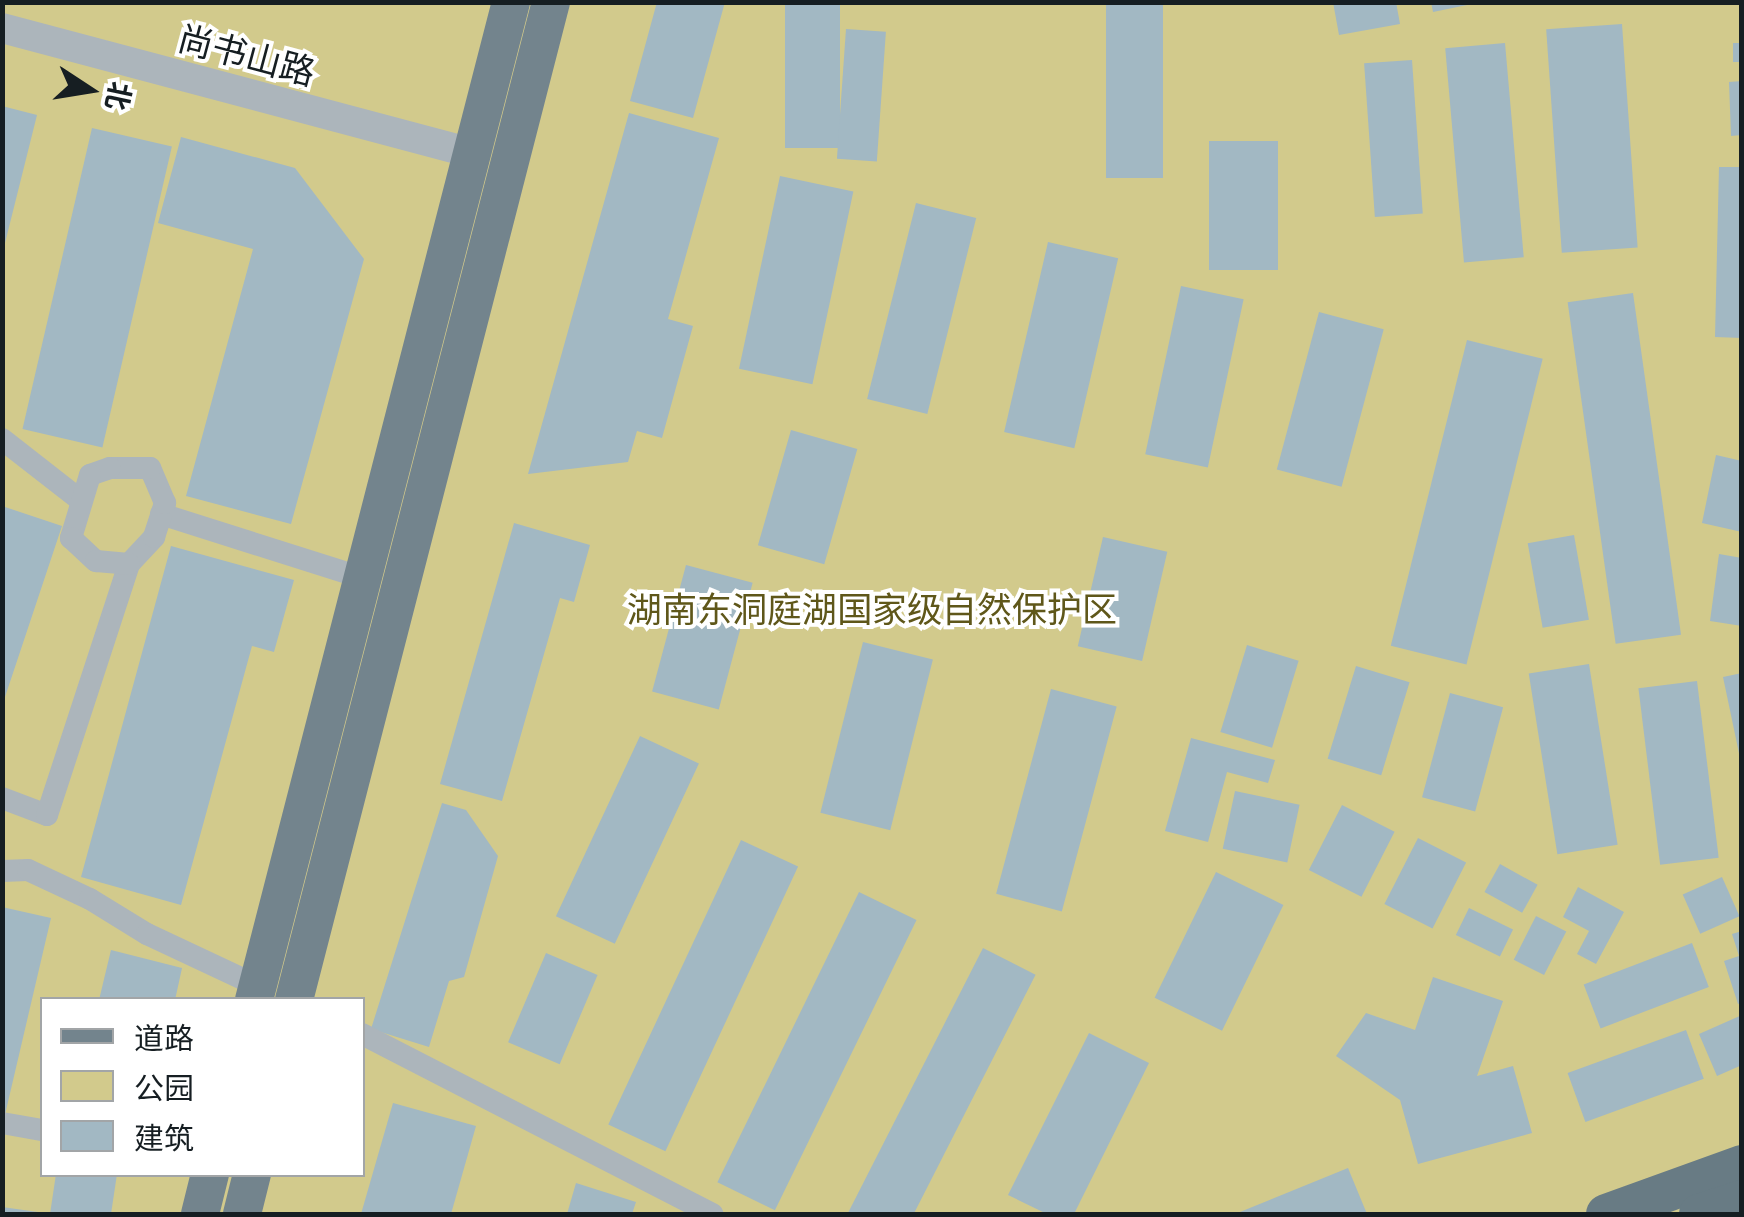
<!DOCTYPE html>
<meta charset="utf-8">
<style>
body{margin:0}
#map{position:relative;width:1744px;height:1217px;overflow:hidden;background:#e2f4fe;font-family:Lato,"Noto Sans SC",sans-serif}
div>[style]{position:absolute}
.green>*{inset:0;background:#d2ca8c}
.building>*{inset:0;background:#a2b8c3;transform-origin:0 0}
.minor>*{height:22px;margin:-11px;padding:0 11px;transform-origin:11px;border-radius:11px;background:#acb5bb}
.tertiary>*{height:30px;margin:-15px;padding:0 15px;transform-origin:15px;border-radius:15px;background:#acb5bb}
.primary>*{height:38px;margin:-19px;padding:0 19px;transform-origin:19px;border-radius:19px;background:#73848d}
.trunk>*{height:40px;margin:-20px;padding:0 20px;transform-origin:20px;border-radius:20px;background:#687b84}
span{translate:-50% -50%;white-space:nowrap;text-align:center;line-height:1.15;-webkit-text-stroke:8px #fff;paint-order:stroke}
.street-label{font-size:35px;color:#161e22}
.park-label{font-size:35px;color:#5f571a}
.frame{position:absolute;inset:0;border:5px solid #161e22;pointer-events:none}
.legend{position:absolute;left:40px;top:997px;width:325px;height:180px;box-sizing:border-box;background:#fff;border:2px solid #a2a5a7;margin:0;padding:12px 18px;list-style:none;font-size:30px;color:#161e22}
.legend li{display:flex;align-items:center;gap:20px;height:50px}
.legend b{width:50px;border:2px solid #a2a5a7}
.north{position:absolute;left:40px;top:40px;width:100px;height:100px;-webkit-text-stroke:8px #fff;paint-order:stroke;rotate:102deg;font-size:28px;font-weight:700;line-height:40px;text-align:center;color:#161e22}
.north::after{content:'';display:block;margin:auto;width:35px;height:45px;background:#161e22;clip-path:polygon(50% 0,100% 100%,50% 72%,0 100%)}
</style>
<div id="map">
<div class="green">
<i style="clip-path:polygon(evenodd,2px 3px,1741px 3px,1741px 1214px,3px 1214px,2px 3px,42px 1000px,362px 1000px,362px 1174px,42px 1174px,42px 1000px)"></i>
</div>
<div class="building">
<i style="clip-path:polygon(657px 2px,725px 2px,693px 118px,630px 101px)"></i>
<i style="left:785px;top:2px;width:55px;height:146px"></i>
<i style="left:1106px;top:2px;width:57px;height:176px"></i>
<i style="clip-path:polygon(1333px 2px,1396px 2px,1400px 24px,1339px 35px)"></i>
<i style="clip-path:polygon(1431px 2px,1472px 2px,1472px 4px,1433px 12px)"></i>
<i style="left:1622px;top:24px;width:224px;height:76px;rotate:86deg"></i>
<i style="left:846px;top:29px;width:40px;height:130px;rotate:4deg"></i>
<i style="left:1505px;top:43px;width:215px;height:60px;rotate:85deg"></i>
<i style="left:1742px;top:43px;width:19px;height:9px;rotate:90deg"></i>
<i style="left:1412px;top:60px;width:154px;height:48px;rotate:86deg"></i>
<i style="clip-path:polygon(1742px 81px,1742px 135px,1731px 136px,1729px 82px)"></i>
<i style="clip-path:polygon(2px 106px,37px 115px,4px 247px,2px 247px)"></i>
<i style="clip-path:polygon(629px 113px,719px 138px,668px 319px,693px 326px,662px 438px,637px 431px,628px 462px,528px 474px)"></i>
<i style="left:92px;top:128px;width:82px;height:309px;rotate:13deg"></i>
<i style="clip-path:polygon(181px 137px,295px 168px,364px 259px,291px 524px,186px 496px,253px 249px,158px 223px)"></i>
<i style="left:1209px;top:141px;width:69px;height:129px"></i>
<i style="clip-path:polygon(1719px 167px,1742px 167px,1742px 338px,1715px 337px)"></i>
<i style="left:780px;top:176px;width:75px;height:197px;rotate:12deg"></i>
<i style="left:916px;top:203px;width:62px;height:202px;rotate:14deg"></i>
<i style="left:1048px;top:242px;width:72px;height:195px;rotate:13deg"></i>
<i style="left:1181px;top:286px;width:64px;height:172px;rotate:12deg"></i>
<i style="left:1633px;top:293px;width:345px;height:66px;rotate:82deg"></i>
<i style="left:1319px;top:312px;width:67px;height:163px;rotate:15deg"></i>
<i style="left:1467px;top:340px;width:78px;height:315px;rotate:14deg"></i>
<i style="left:791px;top:430px;width:69px;height:120px;rotate:16deg"></i>
<i style="clip-path:polygon(1716px 455px,1742px 461px,1742px 532px,1702px 523px)"></i>
<i style="clip-path:polygon(2px 506px,62px 526px,3px 703px,2px 702px)"></i>
<i style="clip-path:polygon(514px 523px,590px 545px,574px 602px,560px 598px,502px 801px,440px 784px)"></i>
<i style="left:1574px;top:535px;width:86px;height:47px;rotate:80deg"></i>
<i style="left:1103px;top:537px;width:66px;height:112px;rotate:13deg"></i>
<i style="clip-path:polygon(171px 546px,294px 580px,274px 652px,252px 646px,181px 905px,81px 877px)"></i>
<i style="clip-path:polygon(1719px 554px,1742px 558px,1742px 626px,1710px 621px)"></i>
<i style="left:686px;top:565px;width:69px;height:131px;rotate:15deg"></i>
<i style="left:863px;top:642px;width:72px;height:176px;rotate:14deg"></i>
<i style="left:1247px;top:645px;width:54px;height:91px;rotate:17deg"></i>
<i style="left:1589px;top:664px;width:183px;height:61px;rotate:81deg"></i>
<i style="left:1356px;top:666px;width:56px;height:97px;rotate:17deg"></i>
<i style="clip-path:polygon(1742px 673px,1742px 758px,1740px 758px,1723px 677px)"></i>
<i style="left:1697px;top:681px;width:178px;height:59px;rotate:83deg"></i>
<i style="left:1051px;top:689px;width:68px;height:212px;rotate:15deg"></i>
<i style="left:1450px;top:693px;width:55px;height:108px;rotate:15deg"></i>
<i style="left:640px;top:736px;width:65px;height:199px;rotate:25deg"></i>
<i style="clip-path:polygon(1191px 738px,1275px 760px,1268px 783px,1227px 772px,1208px 842px,1165px 831px)"></i>
<i style="left:1235px;top:791px;width:66px;height:59px;rotate:12deg"></i>
<i style="clip-path:polygon(442px 803px,466px 810px,498px 856px,464px 977px,449px 981px,429px 1047px,371px 1029px)"></i>
<i style="left:1342px;top:805px;width:59px;height:73px;rotate:27deg"></i>
<i style="left:1418px;top:838px;width:54px;height:74px;rotate:27deg"></i>
<i style="left:741px;top:840px;width:63px;height:314px;rotate:25deg"></i>
<i style="left:1500px;top:864px;width:43px;height:32px;rotate:29deg"></i>
<i style="left:1216px;top:872px;width:75px;height:140px;rotate:26deg"></i>
<i style="left:1722px;top:877px;width:43px;height:43px;rotate:66deg"></i>
<i style="clip-path:polygon(1578px 887px,1624px 912px,1596px 964px,1577px 954px,1589px 931px,1563px 917px)"></i>
<i style="left:859px;top:892px;width:64px;height:323px;rotate:26deg"></i>
<i style="clip-path:polygon(2px 907px,51px 918px,4px 1119px,2px 1118px)"></i>
<i style="left:1469px;top:908px;width:49px;height:30px;rotate:26deg"></i>
<i style="left:1536px;top:916px;width:34px;height:49px;rotate:27deg"></i>
<i style="clip-path:polygon(1742px 931px,1742px 1003px,1738px 1004px,1724px 961px,1739px 956px,1732px 934px)"></i>
<i style="left:1692px;top:943px;width:47px;height:116px;rotate:69deg"></i>
<i style="left:983px;top:948px;width:59px;height:298px;rotate:27deg"></i>
<i style="clip-path:polygon(111px 950px,182px 968px,175px 1000px,99px 1000px)"></i>
<i style="left:546px;top:953px;width:56px;height:97px;rotate:23deg"></i>
<i style="clip-path:polygon(1433px 977px,1503px 1001px,1477px 1076px,1513px 1066px,1532px 1133px,1418px 1164px,1400px 1100px,1336px 1056px,1366px 1013px,1415px 1030px)"></i>
<i style="clip-path:polygon(1742px 1015px,1742px 1065px,1717px 1076px,1699px 1034px)"></i>
<i style="left:1686px;top:1030px;width:52px;height:126px;rotate:70deg"></i>
<i style="clip-path:polygon(1089px 1033px,1149px 1063px,1074px 1214px,1047px 1214px,1008px 1195px)"></i>
<i style="clip-path:polygon(393px 1103px,476px 1126px,451px 1214px,361px 1214px)"></i>
<i style="clip-path:polygon(1348px 1168px,1367px 1214px,1235px 1214px)"></i>
<i style="clip-path:polygon(56px 1174px,117px 1174px,111px 1214px,50px 1214px)"></i>
<i style="clip-path:polygon(576px 1183px,636px 1202px,632px 1214px,567px 1214px)"></i>
<i style="clip-path:polygon(2px 1207px,38px 1212px,38px 1214px,2px 1214px)"></i>
</div>
<div class="minor">
<i style="left:2px;top:439px;width:99px;rotate:38deg"></i>
<i style="left:161px;top:514px;width:212px;rotate:17.6deg"></i>
<i style="left:2px;top:798px;width:48px;rotate:20.7deg"></i>
<i style="left:47px;top:815px;width:264px;rotate:-71.9deg"></i>
<i style="left:129px;top:564px;width:37px;rotate:-47deg"></i>
<i style="left:154px;top:537px;width:36px;rotate:-72deg"></i>
<i style="left:165px;top:503px;width:38px;rotate:-113deg"></i>
<i style="left:150px;top:468px;width:40px;rotate:180deg"></i>
<i style="left:110px;top:468px;width:21px;rotate:161deg"></i>
<i style="left:90px;top:475px;width:66px;rotate:106.8deg"></i>
<i style="left:71px;top:538px;width:34px;rotate:43deg"></i>
<i style="left:96px;top:561px;width:33px;rotate:5deg"></i>
<i style="left:2px;top:871px;width:26px;rotate:-2deg"></i>
<i style="left:28px;top:870px;width:68px;rotate:25.1deg"></i>
<i style="left:90px;top:899px;width:67px;rotate:31.6deg"></i>
<i style="left:147px;top:934px;width:123px;rotate:25.1deg"></i>
<i style="left:362px;top:1034px;width:394px;rotate:27.2deg"></i>
<i style="left:2px;top:1123px;width:41px;rotate:9.9deg"></i>
</div>
<div class="tertiary">
<i style="left:2px;top:28px;width:486px;rotate:14.9deg"></i>
</div>
<div class="primary">
<i style="left:254px;top:1000px;width:1031px;rotate:-75.56deg"></i>
<i style="left:294px;top:1000px;width:1031px;rotate:-75.56deg"></i>
<i style="left:200px;top:1214px;width:41px;rotate:-76deg"></i>
<i style="left:242px;top:1214px;width:41px;rotate:-76deg"></i>
</div>
<div class="trunk">
<i style="left:1606px;top:1214px;width:145px;rotate:-19.8deg"></i>
<i style="left:1699px;top:1214px;width:45px;rotate:-18deg"></i>
</div>
<div class="street-label">
<span style="left:247px;top:54px;rotate:15deg">尚书山路</span>
</div>
<div class="park-label">
<span style="left:872px;top:608px">湖南东洞庭湖国家级自然保护区</span>
</div>
<div class="frame"></div>
<ul class="legend">
<li><b style="height:12px;background:#73848d"></b>道路</li>
<li><b style="height:28px;background:#d2ca8c"></b>公园</li>
<li><b style="height:28px;background:#a2b8c3"></b>建筑</li>
</ul>
<div class="north">北</div>
</div>
